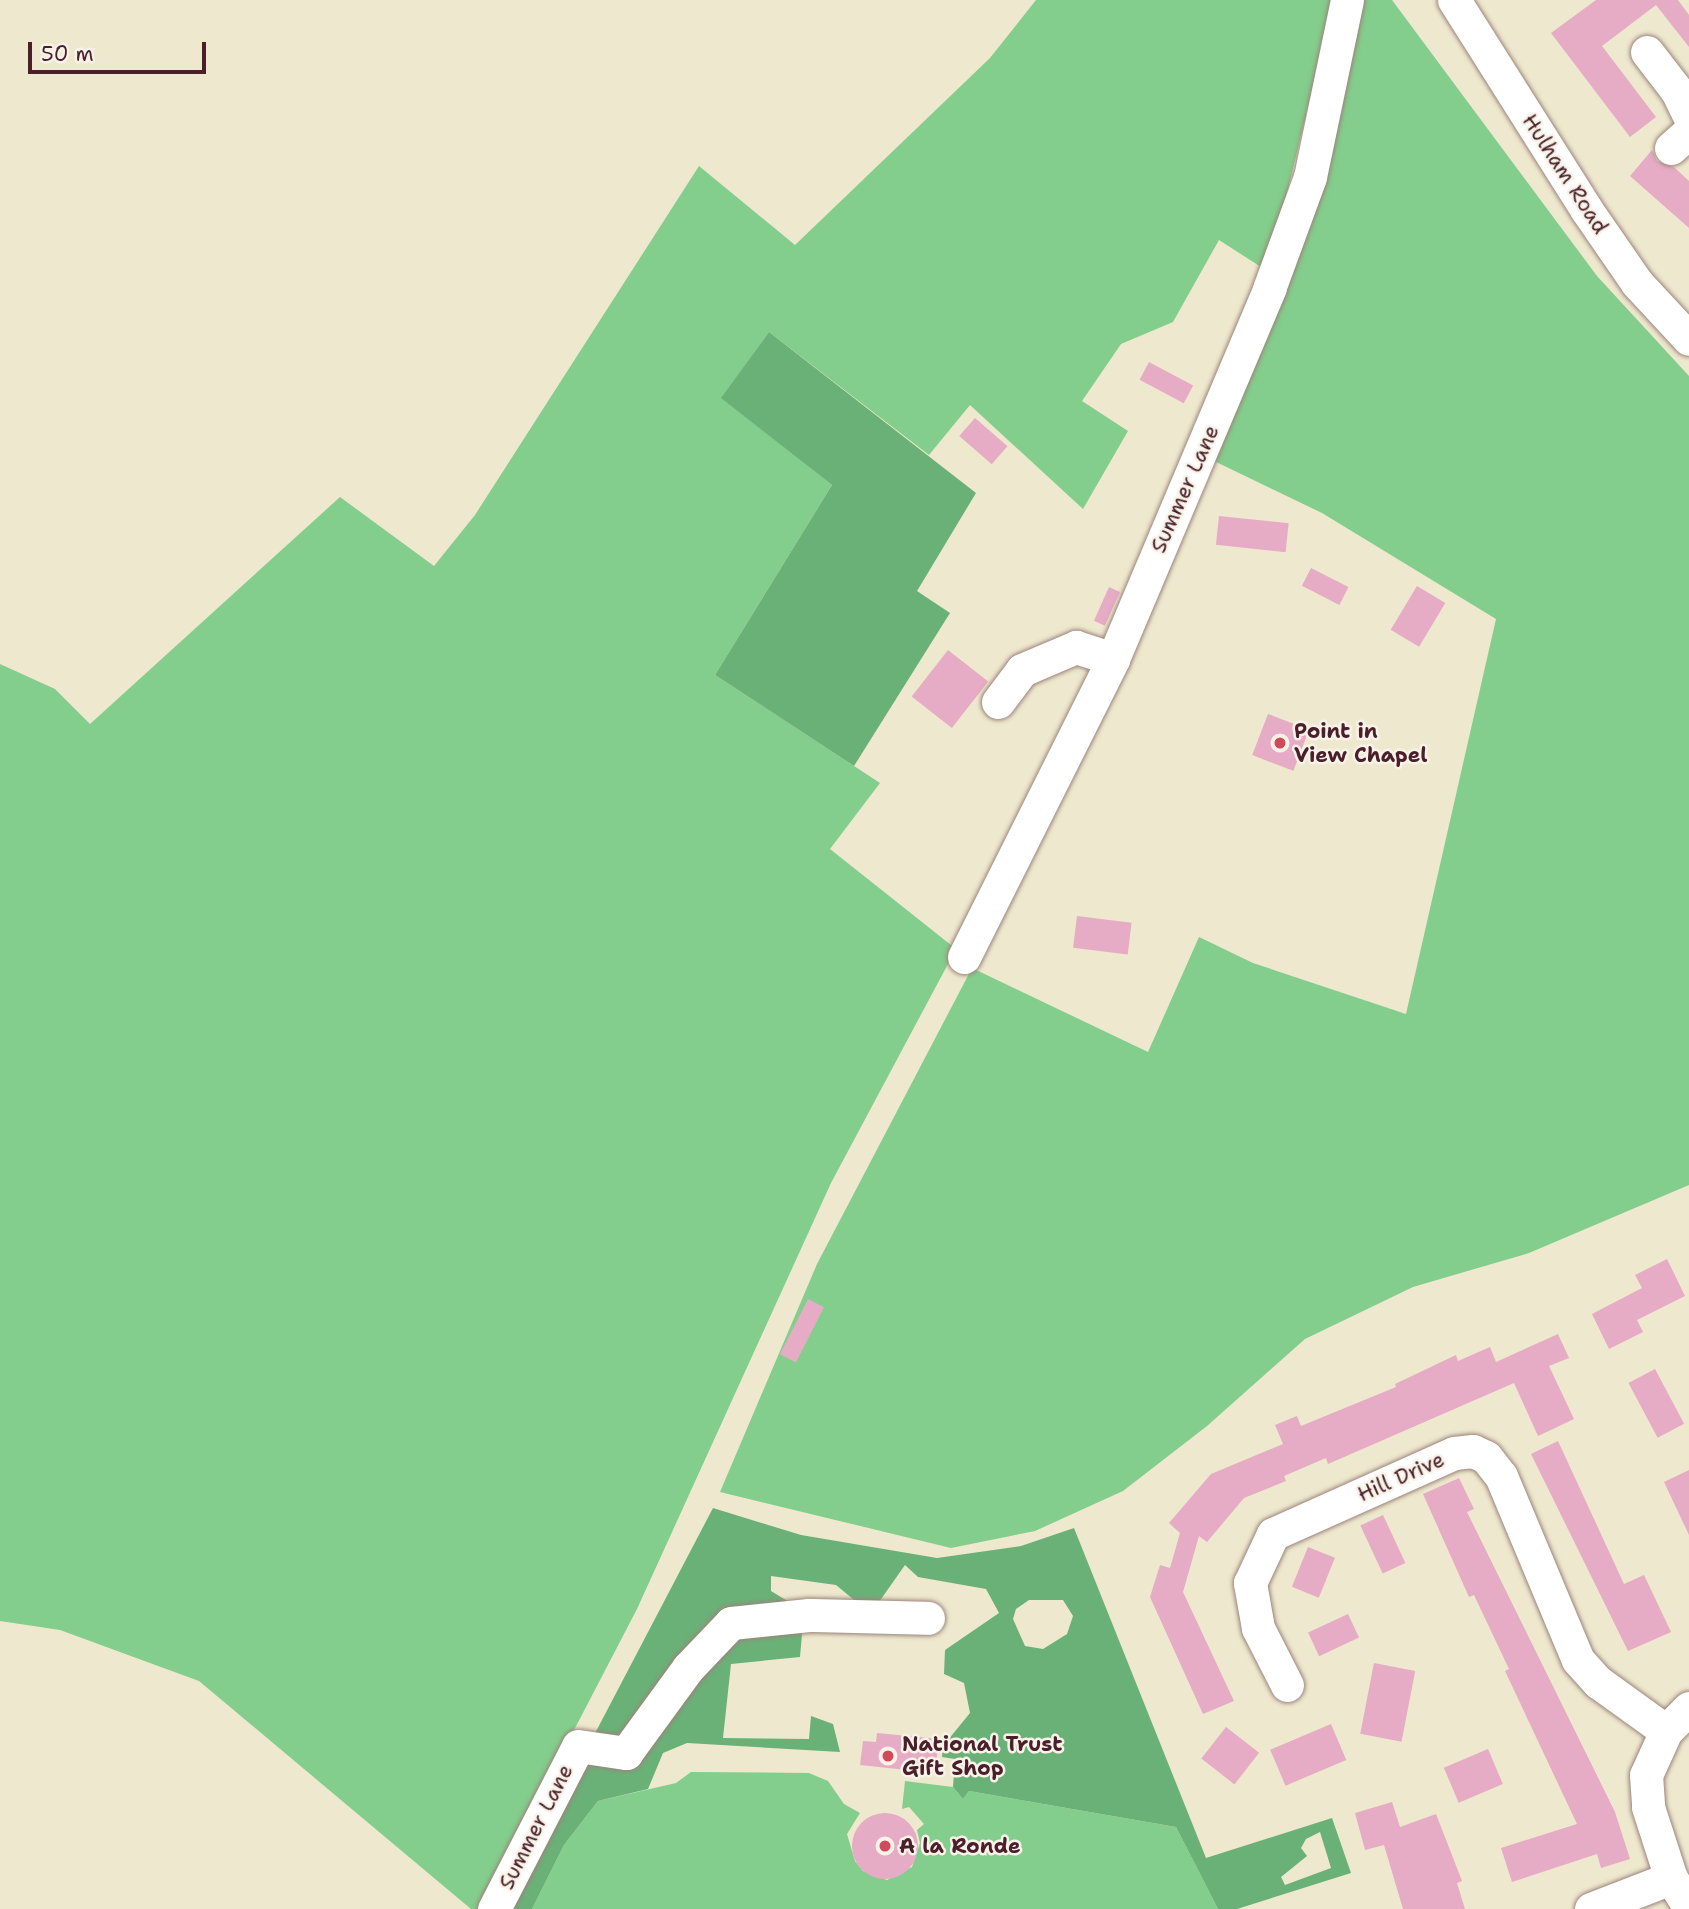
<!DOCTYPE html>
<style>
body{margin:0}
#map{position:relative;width:1689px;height:1909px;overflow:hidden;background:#eee8ce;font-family:"Shantell Sans",sans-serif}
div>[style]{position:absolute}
.green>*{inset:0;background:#83ce8c}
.forest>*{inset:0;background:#6ab178}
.building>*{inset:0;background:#e6abc5;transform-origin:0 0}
.round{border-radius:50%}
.roads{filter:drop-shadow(0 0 2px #9c847c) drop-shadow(0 0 2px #9c847c)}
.minor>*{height:33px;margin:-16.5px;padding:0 16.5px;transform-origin:16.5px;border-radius:16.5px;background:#fff}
.dots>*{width:19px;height:19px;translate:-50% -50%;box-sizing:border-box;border:4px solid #f7f3e8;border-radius:50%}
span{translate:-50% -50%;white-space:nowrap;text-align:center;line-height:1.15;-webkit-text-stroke:5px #f7f3e8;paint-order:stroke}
.street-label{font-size:21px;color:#4a1f2b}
.poi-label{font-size:21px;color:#4a1f2b;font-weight:700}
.left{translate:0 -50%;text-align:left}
.scale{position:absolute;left:28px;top:42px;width:178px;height:32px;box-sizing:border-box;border:4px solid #4a1f2b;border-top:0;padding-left:9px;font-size:21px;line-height:24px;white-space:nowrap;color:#4a1f2b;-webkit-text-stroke:5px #f7f3e8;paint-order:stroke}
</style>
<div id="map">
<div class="green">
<i style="clip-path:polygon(1036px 0,1334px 0,1286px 197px,1261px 267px,1219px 240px,1173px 322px,1121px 344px,1082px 401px,1128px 431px,1083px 509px,970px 405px,929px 455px,769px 332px,722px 398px,832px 485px,715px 675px,880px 783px,830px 849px,956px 949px,831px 1183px,637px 1609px,495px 1882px,477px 1909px,471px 1909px,199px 1681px,60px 1630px,0 1621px,0 664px,55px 689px,90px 724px,340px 497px,434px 566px,475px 515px,699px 166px,795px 245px,990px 58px)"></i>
<i style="clip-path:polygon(1359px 0,1392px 0,1597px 276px,1689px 376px,1689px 1185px,1529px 1253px,1413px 1287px,1305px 1339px,1207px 1426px,1123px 1491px,1035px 1531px,951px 1548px,720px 1492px,817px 1264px,972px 968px,1148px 1052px,1199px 937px,1253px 963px,1406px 1014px,1496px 619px,1322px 513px,1210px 459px)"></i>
<i style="clip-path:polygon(691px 1772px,809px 1773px,828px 1781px,844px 1804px,860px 1813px,847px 1834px,855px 1861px,863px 1871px,887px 1880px,912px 1867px,920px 1843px,917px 1830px,924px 1824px,909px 1807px,902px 1809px,905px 1781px,953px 1787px,963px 1799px,969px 1791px,1176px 1827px,1218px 1909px,532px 1909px,564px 1845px,598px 1801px,676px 1783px)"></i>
</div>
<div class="forest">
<i style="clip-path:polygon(769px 332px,976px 493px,917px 591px,950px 613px,854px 766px,715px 675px,832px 485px,721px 398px)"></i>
<i style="clip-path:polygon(evenodd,713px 1508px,801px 1535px,937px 1558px,1021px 1546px,1074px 1528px,1206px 1858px,1332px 1818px,1351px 1873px,1237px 1909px,1218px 1909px,1176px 1827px,969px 1791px,963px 1799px,953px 1787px,955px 1759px,942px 1757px,943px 1746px,970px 1713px,964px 1683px,944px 1674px,945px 1650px,999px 1613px,986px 1589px,918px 1577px,905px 1565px,879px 1602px,859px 1604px,836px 1585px,771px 1576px,771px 1591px,794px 1605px,802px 1634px,800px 1657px,731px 1664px,723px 1738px,809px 1739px,811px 1716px,833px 1724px,840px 1752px,687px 1743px,663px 1753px,648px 1789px,598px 1801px,564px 1845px,532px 1909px,503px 1909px,713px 1508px,1029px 1600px,1063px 1600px,1073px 1616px,1067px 1634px,1043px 1649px,1025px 1646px,1013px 1619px,1016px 1609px,1029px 1600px,713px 1508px,1320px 1832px,1331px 1868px,1285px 1885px,1281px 1877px,1307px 1856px,1301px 1848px,1306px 1839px,1320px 1832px)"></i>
</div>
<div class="building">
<i style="clip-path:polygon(1596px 0,1678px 0,1689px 15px,1689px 47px,1656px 5px,1602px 46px,1656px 117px,1630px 137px,1551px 33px)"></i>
<i style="clip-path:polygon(1652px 150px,1657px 161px,1674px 167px,1689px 181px,1689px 228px,1630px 176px)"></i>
<i style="left:1149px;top:362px;width:50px;height:20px;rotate:28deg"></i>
<i style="left:975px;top:418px;width:43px;height:24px;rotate:41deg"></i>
<i style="left:1219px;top:516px;width:70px;height:29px;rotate:6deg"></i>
<i style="left:1311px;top:568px;width:42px;height:20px;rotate:27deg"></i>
<i style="left:1417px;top:586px;width:33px;height:51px;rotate:31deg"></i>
<i style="left:1109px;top:587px;width:12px;height:37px;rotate:24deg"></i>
<i style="left:948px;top:650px;width:51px;height:59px;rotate:38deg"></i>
<i style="left:1268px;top:714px;width:44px;height:44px;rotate:21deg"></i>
<i style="left:1077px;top:916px;width:55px;height:32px;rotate:7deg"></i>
<i style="clip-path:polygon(1667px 1259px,1685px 1296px,1637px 1320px,1643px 1332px,1609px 1349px,1592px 1314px,1642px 1288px,1635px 1275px)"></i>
<i style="left:808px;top:1299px;width:18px;height:62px;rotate:27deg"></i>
<i style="clip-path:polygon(1558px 1334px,1569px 1358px,1549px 1366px,1574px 1419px,1538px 1436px,1514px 1383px,1328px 1464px,1326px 1458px,1284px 1476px,1286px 1481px,1244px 1498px,1207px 1542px,1199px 1536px,1183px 1592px,1234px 1701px,1203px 1714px,1150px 1597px,1160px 1565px,1170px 1568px,1180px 1533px,1169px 1523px,1211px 1474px,1283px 1444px,1275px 1425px,1297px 1416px,1301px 1426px,1396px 1387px,1395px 1384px,1456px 1355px,1458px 1361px,1490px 1347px,1496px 1362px)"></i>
<i style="left:1655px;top:1369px;width:62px;height:30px;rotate:62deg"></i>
<i style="clip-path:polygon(1558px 1441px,1624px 1584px,1644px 1575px,1671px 1632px,1628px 1651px,1531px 1454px)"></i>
<i style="clip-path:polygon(1689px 1470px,1689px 1535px,1664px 1482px)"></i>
<i style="clip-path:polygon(1459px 1478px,1474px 1509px,1467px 1512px,1615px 1812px,1630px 1859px,1601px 1868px,1597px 1854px,1512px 1882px,1501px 1848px,1577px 1824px,1505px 1671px,1509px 1669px,1474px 1595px,1469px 1597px,1423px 1494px)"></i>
<i style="left:1383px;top:1515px;width:53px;height:25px;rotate:65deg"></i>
<i style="left:1308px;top:1547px;width:29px;height:43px;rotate:22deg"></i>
<i style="left:1348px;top:1614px;width:26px;height:44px;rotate:65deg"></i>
<i style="left:1374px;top:1663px;width:42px;height:72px;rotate:11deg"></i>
<i style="left:1331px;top:1724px;width:39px;height:66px;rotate:67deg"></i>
<i style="left:1226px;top:1727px;width:42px;height:40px;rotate:38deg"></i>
<i style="clip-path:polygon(877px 1733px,939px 1739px,935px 1773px,860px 1765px,863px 1741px,876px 1742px)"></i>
<i style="left:1488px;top:1749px;width:38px;height:48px;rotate:67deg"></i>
<i style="clip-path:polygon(1392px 1802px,1400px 1827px,1436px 1814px,1462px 1881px,1457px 1883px,1465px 1909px,1403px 1909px,1384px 1845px,1365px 1850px,1355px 1813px)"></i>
<i class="round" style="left:852px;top:1813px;width:66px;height:66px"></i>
</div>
<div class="roads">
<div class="minor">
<i style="left:1454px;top:0;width:247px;rotate:57.7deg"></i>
<i style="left:1586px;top:209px;width:90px;rotate:55.4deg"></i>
<i style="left:1637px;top:283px;width:76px;rotate:47.1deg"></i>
<i style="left:1647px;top:52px;width:49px;rotate:52.4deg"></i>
<i style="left:1677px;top:91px;width:28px;rotate:64deg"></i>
<i style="left:1671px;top:148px;width:24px;rotate:-42deg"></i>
<i style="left:998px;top:702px;width:40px;rotate:-53deg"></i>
<i style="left:1022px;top:670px;width:59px;rotate:-23.1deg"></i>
<i style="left:1076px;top:647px;width:39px;rotate:18deg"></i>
<i style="left:964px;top:957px;width:333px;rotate:-63.4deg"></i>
<i style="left:1113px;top:659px;width:402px;rotate:-67.1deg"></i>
<i style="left:1269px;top:289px;width:119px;rotate:-69.9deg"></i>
<i style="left:1310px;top:177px;width:181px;rotate:-78.2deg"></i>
<i style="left:1287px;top:1685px;width:64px;rotate:-117deg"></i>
<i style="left:1258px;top:1628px;width:46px;rotate:-100.1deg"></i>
<i style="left:1250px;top:1583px;width:54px;rotate:-64.9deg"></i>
<i style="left:1273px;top:1534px;width:198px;rotate:-24.1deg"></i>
<i style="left:1454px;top:1453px;width:19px;rotate:-6deg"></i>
<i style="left:1473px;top:1451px;width:14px;rotate:25deg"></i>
<i style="left:1486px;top:1457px;width:24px;rotate:52deg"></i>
<i style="left:1501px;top:1476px;width:199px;rotate:67.3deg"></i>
<i style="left:1578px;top:1660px;width:30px;rotate:48deg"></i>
<i style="left:1598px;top:1682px;width:84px;rotate:35.8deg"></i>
<i style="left:1689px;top:1708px;width:33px;rotate:135deg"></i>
<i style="left:1666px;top:1731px;width:48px;rotate:114.4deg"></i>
<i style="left:1646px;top:1775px;width:32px;rotate:86deg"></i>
<i style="left:1648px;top:1807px;width:75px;rotate:72.1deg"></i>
<i style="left:1671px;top:1878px;width:34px;rotate:58deg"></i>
<i style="left:494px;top:1909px;width:183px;rotate:-62.7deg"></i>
<i style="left:578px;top:1746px;width:49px;rotate:8.3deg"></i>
<i style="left:626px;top:1753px;width:105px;rotate:-53.9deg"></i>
<i style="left:688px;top:1668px;width:62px;rotate:-46.3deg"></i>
<i style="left:731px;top:1623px;width:78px;rotate:-5.9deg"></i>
<i style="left:809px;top:1615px;width:119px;rotate:1.4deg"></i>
<i style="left:1591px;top:1909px;width:86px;rotate:-21.2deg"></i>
</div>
</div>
<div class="dots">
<i style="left:1280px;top:743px;background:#d1495b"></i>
<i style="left:888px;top:1756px;background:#d1495b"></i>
<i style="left:885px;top:1846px;background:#d1495b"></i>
</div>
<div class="street-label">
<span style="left:1565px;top:174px;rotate:57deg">Hulham Road</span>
<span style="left:1185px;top:489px;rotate:-66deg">Summer Lane</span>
<span style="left:1401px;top:1477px;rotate:-24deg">Hill Drive</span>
<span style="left:536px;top:1827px;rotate:-63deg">Summer Lane</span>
</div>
<div class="poi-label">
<span class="left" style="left:1294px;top:743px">Point in<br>View Chapel</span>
<span class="left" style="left:902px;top:1756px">National Trust<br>Gift Shop</span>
<span class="left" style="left:899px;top:1846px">A la Ronde</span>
</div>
<div class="scale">50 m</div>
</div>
